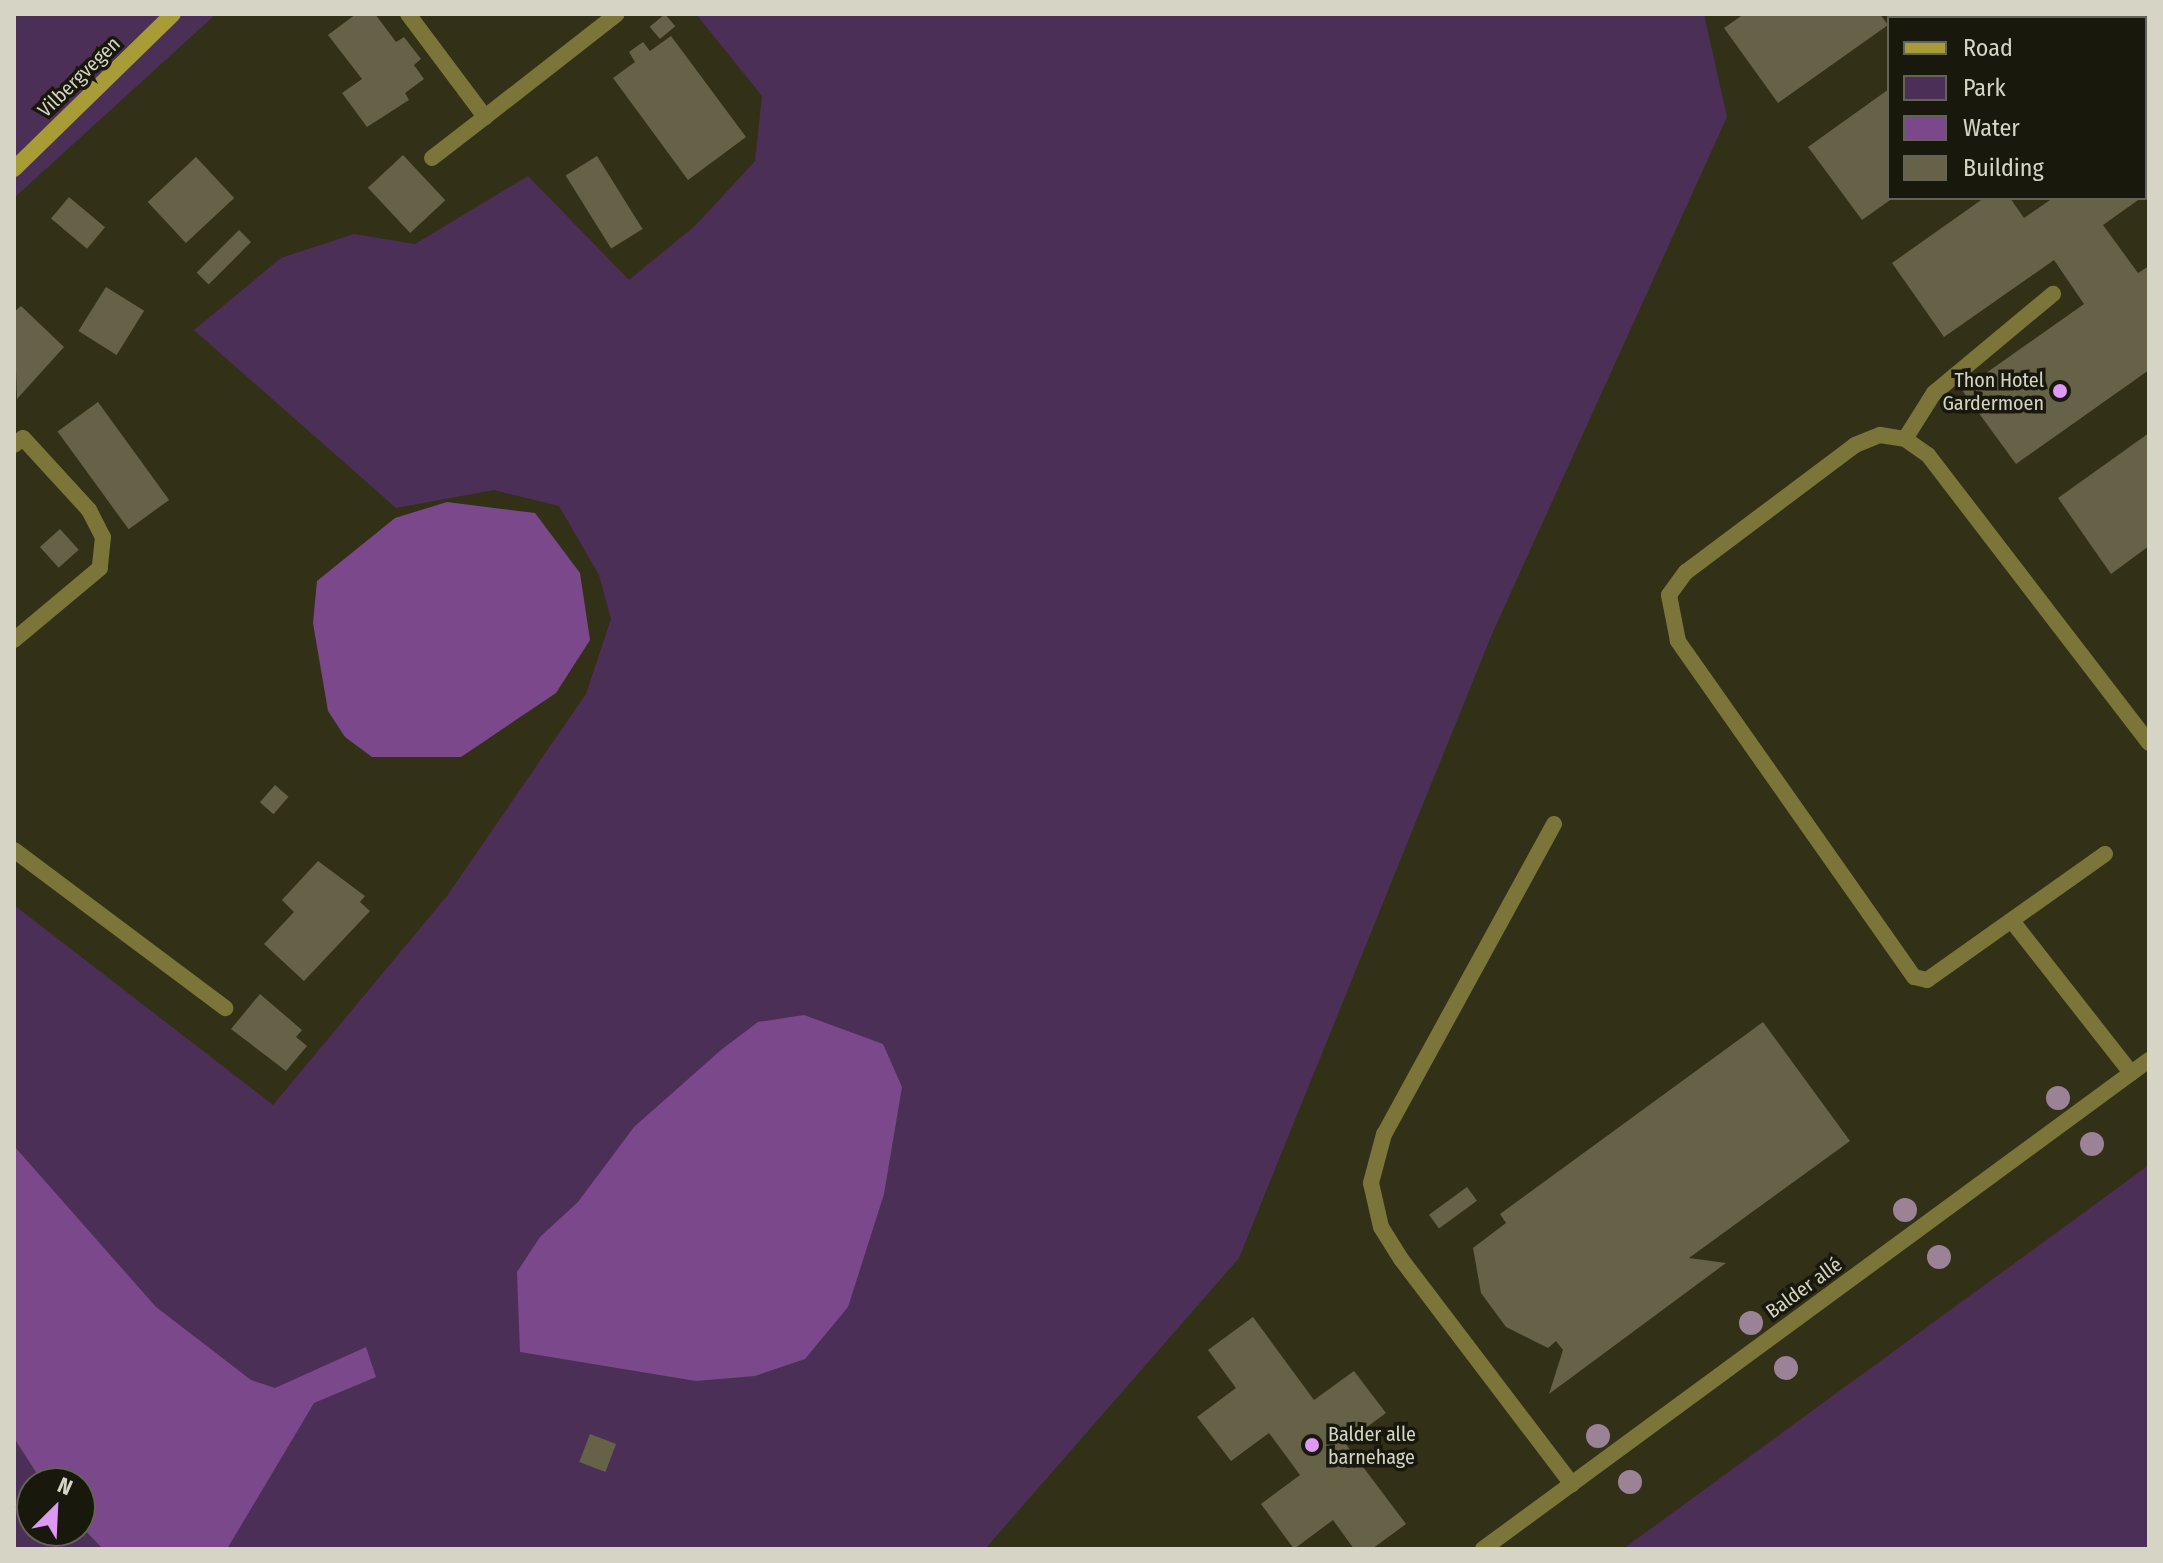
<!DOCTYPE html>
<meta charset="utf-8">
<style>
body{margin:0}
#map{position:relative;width:2163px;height:1563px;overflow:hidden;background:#333018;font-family:"Fira Sans Condensed",sans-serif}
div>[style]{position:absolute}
.green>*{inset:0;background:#4c2f56}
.water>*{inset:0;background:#7b488b}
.building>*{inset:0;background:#656248;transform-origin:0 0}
.service>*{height:16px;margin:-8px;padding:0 8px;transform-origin:8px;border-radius:8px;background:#7c753a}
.minor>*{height:16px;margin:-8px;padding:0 8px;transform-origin:8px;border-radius:8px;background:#7c753a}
.secondary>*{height:16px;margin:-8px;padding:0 8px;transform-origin:8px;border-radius:8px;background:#a89c36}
.trees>*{width:24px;height:24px;margin:-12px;border-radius:50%;background:#9b8296}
.dots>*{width:22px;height:22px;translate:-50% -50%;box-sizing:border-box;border:4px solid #19180d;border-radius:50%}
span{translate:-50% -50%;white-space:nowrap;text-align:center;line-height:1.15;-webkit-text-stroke:7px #19180d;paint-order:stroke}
.street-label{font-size:20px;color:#d5d4c5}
.poi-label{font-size:20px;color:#d5d4c5}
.right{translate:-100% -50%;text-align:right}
.left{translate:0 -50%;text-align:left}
.frame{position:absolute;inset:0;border:16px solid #d5d4c5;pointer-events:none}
.legend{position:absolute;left:1887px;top:16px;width:260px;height:184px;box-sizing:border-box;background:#19180d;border:2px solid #646357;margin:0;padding:10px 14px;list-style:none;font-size:24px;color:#d5d4c5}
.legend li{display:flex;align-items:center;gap:16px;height:40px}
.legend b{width:40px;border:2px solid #646357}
.north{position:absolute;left:16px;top:1467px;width:80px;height:80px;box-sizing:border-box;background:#19180d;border:2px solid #646357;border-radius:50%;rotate:24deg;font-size:22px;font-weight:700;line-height:32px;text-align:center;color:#d5d4c5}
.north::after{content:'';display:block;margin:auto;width:28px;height:36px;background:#dd99f3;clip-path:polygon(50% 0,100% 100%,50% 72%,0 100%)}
</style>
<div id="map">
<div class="green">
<i style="clip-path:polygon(14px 14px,216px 14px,14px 198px)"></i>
<i style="clip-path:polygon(evenodd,696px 14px,1704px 14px,1727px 117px,1492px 634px,1239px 1258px,985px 1549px,14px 1549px,14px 905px,273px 1105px,447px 896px,586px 694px,611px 619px,599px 575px,559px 506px,494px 490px,396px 508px,194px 330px,281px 258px,354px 234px,415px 244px,528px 176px,629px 280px,696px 225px,755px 161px,762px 96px,696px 14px,32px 1483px,80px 1483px,80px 1531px,32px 1531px,32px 1483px)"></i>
<i style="clip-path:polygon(2149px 1165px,2149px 1549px,1623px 1549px)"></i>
</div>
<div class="water">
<i style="clip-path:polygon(447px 502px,535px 513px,580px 573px,590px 640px,556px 693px,461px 757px,372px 757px,345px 737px,328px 711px,313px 623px,317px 581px,395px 518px)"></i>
<i style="clip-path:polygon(804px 1015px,883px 1044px,902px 1087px,884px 1194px,848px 1307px,805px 1359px,755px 1376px,696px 1381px,520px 1352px,517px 1272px,540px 1237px,578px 1202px,634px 1127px,721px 1050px,758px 1022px)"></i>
<i style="clip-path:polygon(14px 1146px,156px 1307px,251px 1380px,275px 1388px,366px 1347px,376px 1377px,314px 1403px,227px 1549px,103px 1549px,80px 1525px,80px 1483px,43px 1483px,14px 1438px)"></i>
</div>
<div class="building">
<i style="clip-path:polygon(356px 14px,375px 14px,396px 42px,404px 37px,421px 59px,414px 65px,424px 79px,405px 93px,409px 100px,367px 127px,342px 93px,362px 79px,328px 35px)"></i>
<i style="left:665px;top:14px;width:16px;height:20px;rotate:50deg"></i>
<i style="clip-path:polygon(1744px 14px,1880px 14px,1888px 25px,1778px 103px,1724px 28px)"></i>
<i style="left:1994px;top:14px;width:143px;height:6px"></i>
<i style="clip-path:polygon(671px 36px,746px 137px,688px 180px,613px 78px,635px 62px,629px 52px,643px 42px,650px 51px)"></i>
<i style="left:2149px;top:81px;width:112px;height:4px;rotate:90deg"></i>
<i style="clip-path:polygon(1889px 89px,1893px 198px,1862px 220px,1808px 147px)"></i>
<i style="left:403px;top:155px;width:62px;height:48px;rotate:47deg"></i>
<i style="left:597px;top:156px;width:86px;height:37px;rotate:58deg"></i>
<i style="left:196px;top:157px;width:56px;height:66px;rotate:47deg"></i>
<i style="left:69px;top:197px;width:47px;height:28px;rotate:40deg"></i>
<i style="clip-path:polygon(1984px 198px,2010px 198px,2024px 218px,2053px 198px,2141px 198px,2103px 225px,2138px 273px,2149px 266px,2149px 370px,2016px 464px,1962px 390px,2084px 304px,2054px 260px,1944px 337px,1892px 263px)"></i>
<i style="left:239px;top:230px;width:17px;height:60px;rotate:45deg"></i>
<i style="left:106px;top:287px;width:45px;height:52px;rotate:32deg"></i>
<i style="clip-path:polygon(21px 306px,64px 347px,17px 399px,14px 312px)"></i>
<i style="left:98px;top:402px;width:121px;height:50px;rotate:54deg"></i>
<i style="clip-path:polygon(2149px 433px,2149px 546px,2111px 574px,2058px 498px)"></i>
<i style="left:60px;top:529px;width:28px;height:27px;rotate:48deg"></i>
<i style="left:275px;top:785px;width:18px;height:23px;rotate:41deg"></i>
<i style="clip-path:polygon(318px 861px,365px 896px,360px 902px,370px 911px,304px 981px,264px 944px,294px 912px,282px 900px)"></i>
<i style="clip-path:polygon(260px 994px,302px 1030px,296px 1037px,307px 1046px,286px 1071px,231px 1029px)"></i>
<i style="clip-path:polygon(1763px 1022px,1850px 1141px,1689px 1258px,1726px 1263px,1549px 1394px,1563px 1350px,1556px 1341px,1548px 1348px,1506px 1327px,1481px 1293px,1473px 1248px,1506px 1223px,1500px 1214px)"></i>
<i style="left:1467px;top:1187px;width:17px;height:47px;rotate:54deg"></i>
<i style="clip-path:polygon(1253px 1317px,1314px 1400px,1354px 1371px,1386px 1413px,1345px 1443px,1406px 1524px,1372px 1549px,1354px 1549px,1333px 1520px,1294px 1549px,1261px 1504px,1300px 1475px,1269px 1433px,1231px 1461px,1197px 1417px,1236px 1388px,1208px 1350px)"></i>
<i style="left:590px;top:1434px;width:28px;height:30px;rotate:21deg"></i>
</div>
<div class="service">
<i style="left:408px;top:14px;width:129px;rotate:53.2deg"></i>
<i style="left:485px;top:117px;width:67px;rotate:142.3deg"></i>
<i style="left:485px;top:117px;width:167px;rotate:-38deg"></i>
<i style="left:1905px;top:439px;width:54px;rotate:-57.8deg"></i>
<i style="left:1934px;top:393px;width:155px;rotate:-39.8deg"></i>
<i style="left:14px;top:445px;width:11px;rotate:-38deg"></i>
<i style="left:23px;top:438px;width:98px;rotate:47.5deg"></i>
<i style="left:89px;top:510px;width:30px;rotate:63deg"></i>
<i style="left:103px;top:537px;width:31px;rotate:96deg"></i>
<i style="left:100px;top:568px;width:112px;rotate:140.1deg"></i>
<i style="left:1554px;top:824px;width:354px;rotate:118.7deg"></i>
<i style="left:1384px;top:1134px;width:51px;rotate:104.9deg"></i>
<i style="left:1371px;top:1183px;width:45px;rotate:77.2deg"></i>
<i style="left:1381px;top:1227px;width:38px;rotate:58deg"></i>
<i style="left:1401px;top:1259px;width:283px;rotate:52.8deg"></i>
<i style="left:14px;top:850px;width:264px;rotate:36.8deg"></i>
<i style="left:2105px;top:854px;width:218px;rotate:144.7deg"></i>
<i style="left:1927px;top:980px;width:13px;rotate:-167deg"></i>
<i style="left:1914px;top:977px;width:411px;rotate:-125.1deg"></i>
<i style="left:1678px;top:641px;width:47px;rotate:-101.1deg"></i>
<i style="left:1669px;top:595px;width:29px;rotate:-54deg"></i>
<i style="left:1686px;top:572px;width:211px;rotate:-36.9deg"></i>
<i style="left:1855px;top:445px;width:27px;rotate:-22deg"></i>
<i style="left:1880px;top:435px;width:25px;rotate:9deg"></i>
<i style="left:1905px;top:439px;width:28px;rotate:35deg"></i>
<i style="left:1928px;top:455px;width:363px;rotate:52.5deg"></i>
<i style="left:2012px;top:921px;width:193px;rotate:51.9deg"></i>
</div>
<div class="minor">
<i style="left:1483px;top:1549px;width:826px;rotate:-36.29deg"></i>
</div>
<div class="secondary">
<i style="left:14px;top:169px;width:222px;rotate:-44.3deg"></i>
</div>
<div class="trees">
<i style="left:2058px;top:1098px"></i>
<i style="left:2092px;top:1144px"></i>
<i style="left:1905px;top:1210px"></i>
<i style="left:1939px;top:1257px"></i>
<i style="left:1751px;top:1323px"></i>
<i style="left:1786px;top:1368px"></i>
<i style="left:1598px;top:1436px"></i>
<i style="left:1630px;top:1482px"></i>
</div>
<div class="dots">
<i style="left:2060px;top:391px;background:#dd99f3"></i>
<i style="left:1312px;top:1445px;background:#dd99f3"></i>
</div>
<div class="street-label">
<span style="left:79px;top:77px;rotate:-44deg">Vilbergvegen</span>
<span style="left:1804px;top:1288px;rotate:-36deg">Balder allé</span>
</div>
<div class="poi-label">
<span class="right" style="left:2044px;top:392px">Thon Hotel<br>Gardermoen</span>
<span class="left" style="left:1328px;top:1446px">Balder alle<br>barnehage</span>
</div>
<div class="frame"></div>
<ul class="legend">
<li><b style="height:10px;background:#a89c36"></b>Road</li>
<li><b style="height:22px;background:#4c2f56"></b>Park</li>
<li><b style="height:22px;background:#7b488b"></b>Water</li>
<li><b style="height:22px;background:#656248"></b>Building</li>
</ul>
<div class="north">N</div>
</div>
